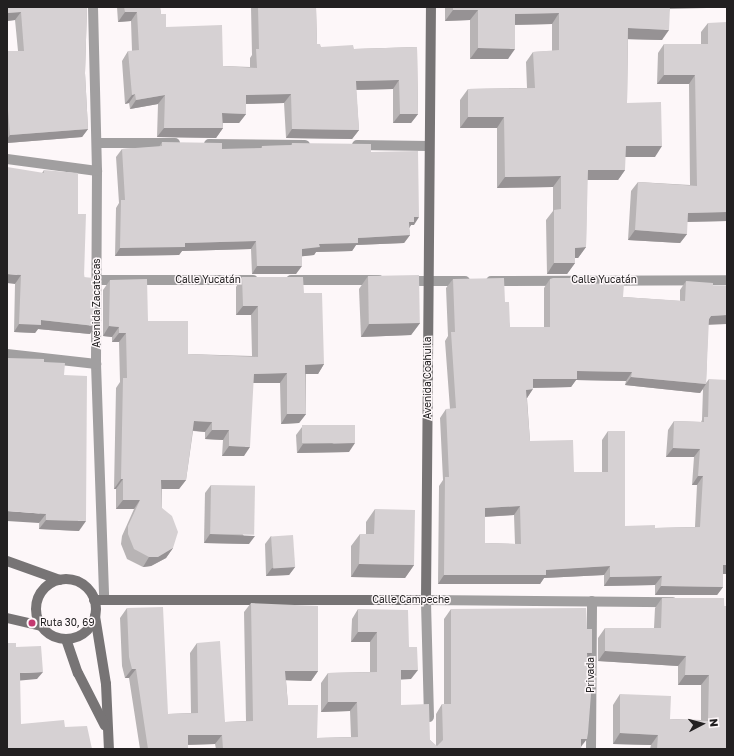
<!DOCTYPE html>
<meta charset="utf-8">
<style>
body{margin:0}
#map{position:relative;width:734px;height:756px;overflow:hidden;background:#fdf7f9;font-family:"Golos Text",sans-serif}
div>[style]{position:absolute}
.street>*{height:10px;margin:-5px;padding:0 5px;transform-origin:5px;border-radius:5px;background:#a19fa0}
.secondary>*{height:10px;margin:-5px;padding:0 5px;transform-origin:5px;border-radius:5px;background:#777475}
.secondary>.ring{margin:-5px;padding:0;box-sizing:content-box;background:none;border:10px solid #777475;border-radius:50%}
.wall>*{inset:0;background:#b8b4b5}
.shaded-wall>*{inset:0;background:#969294}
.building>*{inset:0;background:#d6d1d3;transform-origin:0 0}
.dots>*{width:11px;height:11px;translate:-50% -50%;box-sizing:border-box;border:2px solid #fdf7f9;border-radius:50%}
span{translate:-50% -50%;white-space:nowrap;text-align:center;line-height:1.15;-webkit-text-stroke:3px #fdf7f9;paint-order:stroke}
.street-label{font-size:10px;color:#222021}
.poi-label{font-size:10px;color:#222021}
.left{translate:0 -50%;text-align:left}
.frame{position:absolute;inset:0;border:8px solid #222021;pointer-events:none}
.north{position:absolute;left:682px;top:704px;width:40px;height:40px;-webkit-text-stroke:3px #fdf7f9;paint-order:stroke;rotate:84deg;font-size:11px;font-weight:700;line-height:16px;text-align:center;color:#222021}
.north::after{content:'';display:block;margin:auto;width:14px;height:18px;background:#222021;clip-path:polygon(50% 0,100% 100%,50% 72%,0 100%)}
</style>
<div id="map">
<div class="street">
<i style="left:93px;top:7px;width:164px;rotate:88.6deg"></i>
<i style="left:97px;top:171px;width:193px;rotate:90.3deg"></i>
<i style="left:96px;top:364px;width:234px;rotate:88deg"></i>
<i style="left:97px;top:143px;width:78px"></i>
<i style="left:209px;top:144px;width:96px;rotate:0.6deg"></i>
<i style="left:357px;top:145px;width:72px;rotate:0.8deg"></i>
<i style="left:7px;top:159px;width:91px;rotate:7.6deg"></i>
<i style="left:97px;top:280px;width:156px"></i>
<i style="left:291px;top:280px;width:88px"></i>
<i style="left:407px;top:281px;width:58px"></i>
<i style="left:491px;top:281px;width:236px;rotate:-0.2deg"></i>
<i style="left:7px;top:354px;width:90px;rotate:6.4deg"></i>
<i style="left:429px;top:717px;width:117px;rotate:-91.5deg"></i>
<i style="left:426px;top:600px;width:247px;rotate:0.5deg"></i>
<i style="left:591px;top:749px;width:148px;rotate:-89.6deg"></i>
</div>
<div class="secondary">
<i style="left:7px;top:561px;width:56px;rotate:19.7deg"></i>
<i class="ring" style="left:36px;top:579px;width:50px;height:50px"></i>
<i style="left:94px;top:600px;width:332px"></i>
<i style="left:426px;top:600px;width:593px;rotate:-89.52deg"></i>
<i style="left:95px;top:616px;width:69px;rotate:80.8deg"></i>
<i style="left:106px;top:684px;width:65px;rotate:87.4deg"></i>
<i style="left:7px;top:618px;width:36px;rotate:13deg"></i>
<i style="left:66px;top:639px;width:36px;rotate:71deg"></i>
<i style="left:78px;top:673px;width:59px;rotate:63deg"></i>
</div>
<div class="wall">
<i style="clip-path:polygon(7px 7px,87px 7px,85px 73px,88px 129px,82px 137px,7px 143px,7px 51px,18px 51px,15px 20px,7px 21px)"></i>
<i style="clip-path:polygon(117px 7px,160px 7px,161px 14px,166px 27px,223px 66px,250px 67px,250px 58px,252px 55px,251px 7px,322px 7px,316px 7px,317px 44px,321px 47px,354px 49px,417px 47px,418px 114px,411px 123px,393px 123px,393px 89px,356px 90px,359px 130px,352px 139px,286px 138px,284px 103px,246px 104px,246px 114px,239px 123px,223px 123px,223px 128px,216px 138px,157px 137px,158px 104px,130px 109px,129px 103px,125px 104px,122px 61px,128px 51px,132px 51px,131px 21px,118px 22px)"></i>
<i style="clip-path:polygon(445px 7px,707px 7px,707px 8px,670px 8px,662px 40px,628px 39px,627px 103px,655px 157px,625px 157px,625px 170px,618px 180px,587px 180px,586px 247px,578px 258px,575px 258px,575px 263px,567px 274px,547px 274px,546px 220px,553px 211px,553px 187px,497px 188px,497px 128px,460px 128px,460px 100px,468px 89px,527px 88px,526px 62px,533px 52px,552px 51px,552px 24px,515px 25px,508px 59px,470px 59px,470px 20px,445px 21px)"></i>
<i style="clip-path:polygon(708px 23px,727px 221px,687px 222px,687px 234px,680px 243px,628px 240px,631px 191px,638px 182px,690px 185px,689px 84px,657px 84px,658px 53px,664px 44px,701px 44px,701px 32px)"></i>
<i style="clip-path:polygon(162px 142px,222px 149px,261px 148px,262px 146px,291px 145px,292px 143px,371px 152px,414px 225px,411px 225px,409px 228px,410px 235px,404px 243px,356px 245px,352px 251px,316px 252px,314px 255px,302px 256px,296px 274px,252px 274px,251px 249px,182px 251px,179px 255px,115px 256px,116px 208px,119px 203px,116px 157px,122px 149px,159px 147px)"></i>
<i style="clip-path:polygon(44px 170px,78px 214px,90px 334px,38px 329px,35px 333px,14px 332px,15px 284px,42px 173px)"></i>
<i style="clip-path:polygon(368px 276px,420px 323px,411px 335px,361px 337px,359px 289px)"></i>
<i style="clip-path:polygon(242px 277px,304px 293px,324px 364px,318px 374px,306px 374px,306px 414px,299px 423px,281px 424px,280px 383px,253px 383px,244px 456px,222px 456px,223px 440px,205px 439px,205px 432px,193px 431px,186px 480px,179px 489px,162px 489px,162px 508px,173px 548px,166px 558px,151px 566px,143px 567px,127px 559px,121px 544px,122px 536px,134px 509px,116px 509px,116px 489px,114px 489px,116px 388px,120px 382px,119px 342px,112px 342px,112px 337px,103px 336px,103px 290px,110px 280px,148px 321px,188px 354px,252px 356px,251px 315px,236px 315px,236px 287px)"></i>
<i style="clip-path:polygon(evenodd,453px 279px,505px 302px,510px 327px,544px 327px,544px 288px,550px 279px,574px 283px,623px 297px,680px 301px,680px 290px,686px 281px,713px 286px,727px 286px,727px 324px,708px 324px,706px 383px,709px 379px,723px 574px,723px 587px,717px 595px,655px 595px,655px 585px,604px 586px,604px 575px,544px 578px,540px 584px,438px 584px,439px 486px,443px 480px,440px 418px,446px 409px,450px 409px,445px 341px,448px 336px,446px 288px,453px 279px,576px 380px,626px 381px,625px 385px,700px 393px,703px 389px,702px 420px,701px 422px,674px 421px,668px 430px,666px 457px,694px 457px,692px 485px,697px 485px,695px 527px,655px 528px,625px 526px,608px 431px,602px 440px,602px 472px,574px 472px,530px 441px,527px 398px,533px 388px,571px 387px,576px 380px,453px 279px,514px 515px,515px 544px,485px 543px,485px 517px,514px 515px)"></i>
<i style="clip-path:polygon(44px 362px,64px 375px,79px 531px,39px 529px)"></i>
<i style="clip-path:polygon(302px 427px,349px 452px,297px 453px,296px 435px)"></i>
<i style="clip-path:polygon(211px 485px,249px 544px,204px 543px,205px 493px)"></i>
<i style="clip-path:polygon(375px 509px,414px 565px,405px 578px,351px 577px,351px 546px,360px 534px,366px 534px,366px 522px)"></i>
<i style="clip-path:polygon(271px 536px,295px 567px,289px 575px,266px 576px,265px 544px)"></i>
<i style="clip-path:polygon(662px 598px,724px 598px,727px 749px,650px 749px,651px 745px,613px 744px,613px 705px,620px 694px,670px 719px,701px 720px,701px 685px,678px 685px,678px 666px,598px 661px,598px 638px,605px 628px,654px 628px,655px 608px)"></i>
<i style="clip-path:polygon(251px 603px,318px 671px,311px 681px,286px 680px,288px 705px,317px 738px,351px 737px,350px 711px,321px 712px,321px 683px,328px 673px,370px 672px,370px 642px,351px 642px,352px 619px,358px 609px,409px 647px,411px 679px,401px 679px,401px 705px,430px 740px,436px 746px,436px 714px,442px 704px,444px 704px,444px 619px,451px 609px,587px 629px,592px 653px,588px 658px,581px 749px,216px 749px,215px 744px,188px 745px,188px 749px,140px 749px,129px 678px,125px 678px,122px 666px,120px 618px,127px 608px,168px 714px,191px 713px,190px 653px,197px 643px,225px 722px,246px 721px,244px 612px)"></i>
</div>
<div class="shaded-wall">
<i style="clip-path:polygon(664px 7px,707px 7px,707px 8px,663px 9px)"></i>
<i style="clip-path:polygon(453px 10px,478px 10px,470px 20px,445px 21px)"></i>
<i style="clip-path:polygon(21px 12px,15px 20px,7px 21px,7px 13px)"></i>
<i style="clip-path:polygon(125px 12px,137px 12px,131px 21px,118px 22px)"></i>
<i style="clip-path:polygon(559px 13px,552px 24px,508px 25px,515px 14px)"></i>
<i style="clip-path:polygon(628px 28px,669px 30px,662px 40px,621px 39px)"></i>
<i style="clip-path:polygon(478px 48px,515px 49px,508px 59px,470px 59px)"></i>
<i style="clip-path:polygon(664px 75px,695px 75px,689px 84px,657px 84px)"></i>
<i style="clip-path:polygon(399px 80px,393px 89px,349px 90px,356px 81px)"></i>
<i style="clip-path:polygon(135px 94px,129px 103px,125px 104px,132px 95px)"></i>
<i style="clip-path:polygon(291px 94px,284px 103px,240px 104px,246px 95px)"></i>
<i style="clip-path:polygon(165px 95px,158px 104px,130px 109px,136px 100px)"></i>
<i style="clip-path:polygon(222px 113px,246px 114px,239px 123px,216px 123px)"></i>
<i style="clip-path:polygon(400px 114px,418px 114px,411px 123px,393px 123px)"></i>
<i style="clip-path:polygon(468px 117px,504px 117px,497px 128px,460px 128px)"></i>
<i style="clip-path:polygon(164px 128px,223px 128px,216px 138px,157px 137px)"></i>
<i style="clip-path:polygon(88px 129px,82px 137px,7px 143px,7px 139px,10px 135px)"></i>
<i style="clip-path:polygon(292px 129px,359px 130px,352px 139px,286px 138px)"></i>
<i style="clip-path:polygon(626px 146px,662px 146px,655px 157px,618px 157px)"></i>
<i style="clip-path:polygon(588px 170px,625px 170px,618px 180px,580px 180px)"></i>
<i style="clip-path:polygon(561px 176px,553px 187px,497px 188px,505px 177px)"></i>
<i style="clip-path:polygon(727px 212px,727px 221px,681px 222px,688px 213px)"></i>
<i style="clip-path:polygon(414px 217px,419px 217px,414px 225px,411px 225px,408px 230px,409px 222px)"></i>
<i style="clip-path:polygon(635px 230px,687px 234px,680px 243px,628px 240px)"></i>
<i style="clip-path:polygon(410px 235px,404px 243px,356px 245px,352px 251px,316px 252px,314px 255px,296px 257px,302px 249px,319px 244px,358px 238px)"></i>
<i style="clip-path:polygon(256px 241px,251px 249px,182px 251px,179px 255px,115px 256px,120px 248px,185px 243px)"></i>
<i style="clip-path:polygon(586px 247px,578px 258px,567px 258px,575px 248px)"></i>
<i style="clip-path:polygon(554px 263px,575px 263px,567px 274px,547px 274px)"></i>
<i style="clip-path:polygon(257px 266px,302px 266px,296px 274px,252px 274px)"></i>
<i style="clip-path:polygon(7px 274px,21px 275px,15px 284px,7px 283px)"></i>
<i style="clip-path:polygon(243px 306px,258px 306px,251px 315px,236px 315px)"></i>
<i style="clip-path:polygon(727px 315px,727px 324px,705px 325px,711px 316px)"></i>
<i style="clip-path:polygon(41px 320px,95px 326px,90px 334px,38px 329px,35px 333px,14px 332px,19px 324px)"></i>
<i style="clip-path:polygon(420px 323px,411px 335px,361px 337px,369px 324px)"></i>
<i style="clip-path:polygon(109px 326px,119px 327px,112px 337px,103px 336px)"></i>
<i style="clip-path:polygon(119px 333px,126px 333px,119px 342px,112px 342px)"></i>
<i style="clip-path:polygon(324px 364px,318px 374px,299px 374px,305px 365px)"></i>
<i style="clip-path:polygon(577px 371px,632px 372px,626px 381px,576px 380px,571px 387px,527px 388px,533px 379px)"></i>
<i style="clip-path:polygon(287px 373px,280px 383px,247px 383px,254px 374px)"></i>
<i style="clip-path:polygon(631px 377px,706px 384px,700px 393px,625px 385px)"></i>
<i style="clip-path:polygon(533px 389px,527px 398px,520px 398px,526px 390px)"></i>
<i style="clip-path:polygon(287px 414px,306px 414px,299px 423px,281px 424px)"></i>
<i style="clip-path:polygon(194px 421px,212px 422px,205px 432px,188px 430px)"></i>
<i style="clip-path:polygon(212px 430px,229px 430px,223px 440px,205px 439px)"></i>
<i style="clip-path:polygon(355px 443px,349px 452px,297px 453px,303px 444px)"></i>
<i style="clip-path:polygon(229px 446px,250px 447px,244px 456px,222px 456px)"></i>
<i style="clip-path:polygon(673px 448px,700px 449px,694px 457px,666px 457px)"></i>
<i style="clip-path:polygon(698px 476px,703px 476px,697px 485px,692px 485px)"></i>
<i style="clip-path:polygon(121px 479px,123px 479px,116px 489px,114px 489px)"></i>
<i style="clip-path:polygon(161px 480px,186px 480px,179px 489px,155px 489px)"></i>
<i style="clip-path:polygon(123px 500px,140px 500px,134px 509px,116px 509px)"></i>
<i style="clip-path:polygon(520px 506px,514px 515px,479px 517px,485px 508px)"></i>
<i style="clip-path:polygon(7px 511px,46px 514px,39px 523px,7px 521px)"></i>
<i style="clip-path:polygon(46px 520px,86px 521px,79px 531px,39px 529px)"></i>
<i style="clip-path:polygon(210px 534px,255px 536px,249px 544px,204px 543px)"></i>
<i style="clip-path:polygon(173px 548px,166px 558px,151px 566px,143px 567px,149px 557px)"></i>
<i style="clip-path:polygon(359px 564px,414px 565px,405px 578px,351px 577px)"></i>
<i style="clip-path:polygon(723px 565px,727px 565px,727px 574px,717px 574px)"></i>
<i style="clip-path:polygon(610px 566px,604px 575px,544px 578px,540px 584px,438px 584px,444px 575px)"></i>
<i style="clip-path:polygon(295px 567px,289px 575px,266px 576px,272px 568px)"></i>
<i style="clip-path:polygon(662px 576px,655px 585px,604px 586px,610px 577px)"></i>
<i style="clip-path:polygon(661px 586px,723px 587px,717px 595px,655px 595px)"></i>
<i style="clip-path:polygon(358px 632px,377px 632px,370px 642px,351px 642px)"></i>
<i style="clip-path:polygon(605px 651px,686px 656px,678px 666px,598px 661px)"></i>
<i style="clip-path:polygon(587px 653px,592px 653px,585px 662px)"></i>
<i style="clip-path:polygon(132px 669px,136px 669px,129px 678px,125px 678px)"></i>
<i style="clip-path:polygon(401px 670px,418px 670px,411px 679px,394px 680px)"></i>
<i style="clip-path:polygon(285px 671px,318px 671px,311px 681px,278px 680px)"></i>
<i style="clip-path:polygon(43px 672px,37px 679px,15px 681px,20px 673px)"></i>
<i style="clip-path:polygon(685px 675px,709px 675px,701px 685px,678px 685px)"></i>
<i style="clip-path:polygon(328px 702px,357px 702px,350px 711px,321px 712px)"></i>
<i style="clip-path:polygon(620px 733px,658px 735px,651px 745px,613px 744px)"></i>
<i style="clip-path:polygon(188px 735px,222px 735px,215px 744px,181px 745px)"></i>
<i style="clip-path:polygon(581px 739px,587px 739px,580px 748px)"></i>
</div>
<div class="building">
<i style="clip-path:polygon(7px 7px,87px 7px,85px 73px,88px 129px,10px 135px,8px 110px,7px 110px,7px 51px,24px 51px,21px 12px,7px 13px)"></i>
<i style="clip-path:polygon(124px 7px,160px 7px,161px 14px,166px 14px,166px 27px,222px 25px,223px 66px,257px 68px,256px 49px,259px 49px,258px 7px,316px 7px,317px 44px,320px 44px,321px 47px,353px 45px,354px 49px,417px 47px,418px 114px,400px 114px,399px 80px,356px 81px,359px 130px,292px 129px,291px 94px,246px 95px,246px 114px,222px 113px,223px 128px,164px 128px,165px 95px,136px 100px,135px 94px,132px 95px,128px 51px,139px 50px,137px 12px,125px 12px)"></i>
<i style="clip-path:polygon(453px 7px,670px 7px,669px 30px,628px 28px,627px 103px,661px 102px,662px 146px,626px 146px,625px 170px,588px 170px,586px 247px,575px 248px,575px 263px,554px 263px,554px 210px,561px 209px,561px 176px,505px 177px,504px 117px,468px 117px,468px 89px,535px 88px,533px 52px,559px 50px,559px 13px,515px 14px,515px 49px,478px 48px,478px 10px,453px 10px)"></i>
<i style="clip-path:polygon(727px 22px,727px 212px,688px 213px,687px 234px,635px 230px,638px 182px,697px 186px,695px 75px,664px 75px,664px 44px,708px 44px,708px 23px)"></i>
<i style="clip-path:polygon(162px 142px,222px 143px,222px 149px,262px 148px,262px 146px,292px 145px,292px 143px,371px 144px,371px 152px,418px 151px,419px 217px,414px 217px,414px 222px,409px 222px,410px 235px,358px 238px,358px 243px,319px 244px,320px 247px,302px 249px,302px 266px,257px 266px,256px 241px,185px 243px,185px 247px,120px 248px,121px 200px,125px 200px,122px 149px,162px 146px)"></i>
<i style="clip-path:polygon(7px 167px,44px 173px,44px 170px,78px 173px,78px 214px,86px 214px,84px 277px,93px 278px,93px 282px,96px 282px,95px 326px,41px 320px,41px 325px,19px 324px,21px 275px,7px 274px)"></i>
<i style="left:419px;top:275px;width:48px;height:51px;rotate:89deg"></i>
<i style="clip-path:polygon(242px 277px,303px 277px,304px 293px,322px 293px,324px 364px,305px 365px,306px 414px,287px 414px,287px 373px,254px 374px,250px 447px,229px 446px,229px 430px,212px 430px,212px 422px,194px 421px,186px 480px,161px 480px,162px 508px,172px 516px,178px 532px,173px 548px,158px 557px,149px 557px,134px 549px,128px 534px,128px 526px,140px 500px,123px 500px,123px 479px,121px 479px,123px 378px,127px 378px,126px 333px,119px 333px,119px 327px,109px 326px,110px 280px,147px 279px,148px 321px,188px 321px,188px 354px,258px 357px,258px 306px,243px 306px)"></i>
<i style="clip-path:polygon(evenodd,504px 278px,505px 302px,509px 302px,510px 327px,550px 327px,550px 279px,553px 278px,574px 278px,574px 283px,624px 284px,623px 297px,685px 301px,686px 281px,713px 283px,713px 286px,727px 286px,727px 315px,711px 316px,709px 319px,706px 384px,631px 377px,632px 372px,577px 371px,577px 379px,533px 379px,533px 389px,526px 390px,530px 441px,573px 440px,574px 472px,608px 472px,608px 431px,625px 431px,625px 526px,655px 525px,655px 528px,700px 527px,703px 476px,698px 476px,700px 449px,673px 448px,674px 421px,704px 422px,704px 417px,708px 417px,709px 379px,727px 380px,727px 565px,723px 565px,723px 587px,661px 586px,662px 576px,610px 577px,610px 566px,546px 570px,546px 575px,444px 575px,445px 477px,449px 477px,446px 409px,456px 408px,451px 332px,455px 332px,453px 279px,504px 278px,520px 506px,521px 544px,485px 543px,485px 508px,520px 506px)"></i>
<i style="clip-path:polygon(7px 358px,44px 359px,44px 362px,65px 363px,64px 375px,87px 376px,86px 521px,46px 520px,46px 514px,7px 511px)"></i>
<i style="left:355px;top:425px;width:18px;height:53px;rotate:90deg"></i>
<i style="left:211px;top:485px;width:44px;height:49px;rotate:1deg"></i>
<i style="clip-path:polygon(375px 509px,415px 510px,414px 565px,359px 564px,360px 534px,374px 534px)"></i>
<i style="left:293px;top:535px;width:32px;height:22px;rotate:86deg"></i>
<i style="clip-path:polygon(662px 598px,724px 598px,724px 606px,727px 606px,727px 749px,657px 749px,658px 735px,620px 733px,620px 694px,671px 696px,670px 719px,708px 721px,709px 675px,685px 675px,686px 656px,605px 651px,605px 628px,661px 628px)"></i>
<i style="clip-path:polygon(251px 603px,318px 606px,318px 671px,285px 671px,288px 705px,318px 705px,317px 738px,358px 737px,357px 702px,328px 702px,328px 673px,377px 672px,377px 632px,358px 632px,358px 609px,408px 610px,409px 647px,417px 647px,418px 670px,401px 670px,401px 705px,429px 704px,430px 740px,437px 746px,443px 740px,442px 704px,451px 704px,451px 609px,586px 608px,587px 629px,592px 629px,592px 653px,587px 653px,591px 694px,588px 733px,587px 739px,581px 739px,581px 749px,223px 749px,222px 735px,188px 735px,188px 749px,148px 749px,136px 669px,132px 669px,129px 657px,127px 608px,163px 607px,168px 714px,198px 713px,197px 643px,220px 641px,225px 722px,253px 721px)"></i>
<i style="clip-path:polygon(7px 643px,16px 643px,16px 647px,41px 646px,43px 672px,20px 673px,21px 724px,64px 720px,65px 727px,87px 726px,92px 749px,7px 749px)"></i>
</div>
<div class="dots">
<i style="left:32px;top:623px;background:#c43971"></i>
</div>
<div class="street-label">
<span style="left:208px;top:280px">Calle Yucatán</span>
<span style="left:604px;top:280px">Calle Yucatán</span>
<span style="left:97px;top:303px;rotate:-90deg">Avenida Zacatecas</span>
<span style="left:428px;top:378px;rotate:-90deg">Avenida Coahuila</span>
<span style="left:411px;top:600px">Calle Campeche</span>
<span style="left:591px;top:675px;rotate:-90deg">Privada</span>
</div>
<div class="poi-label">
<span class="left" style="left:40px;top:623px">Ruta 30, 69</span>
</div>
<div class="frame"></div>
<div class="north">N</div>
</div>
